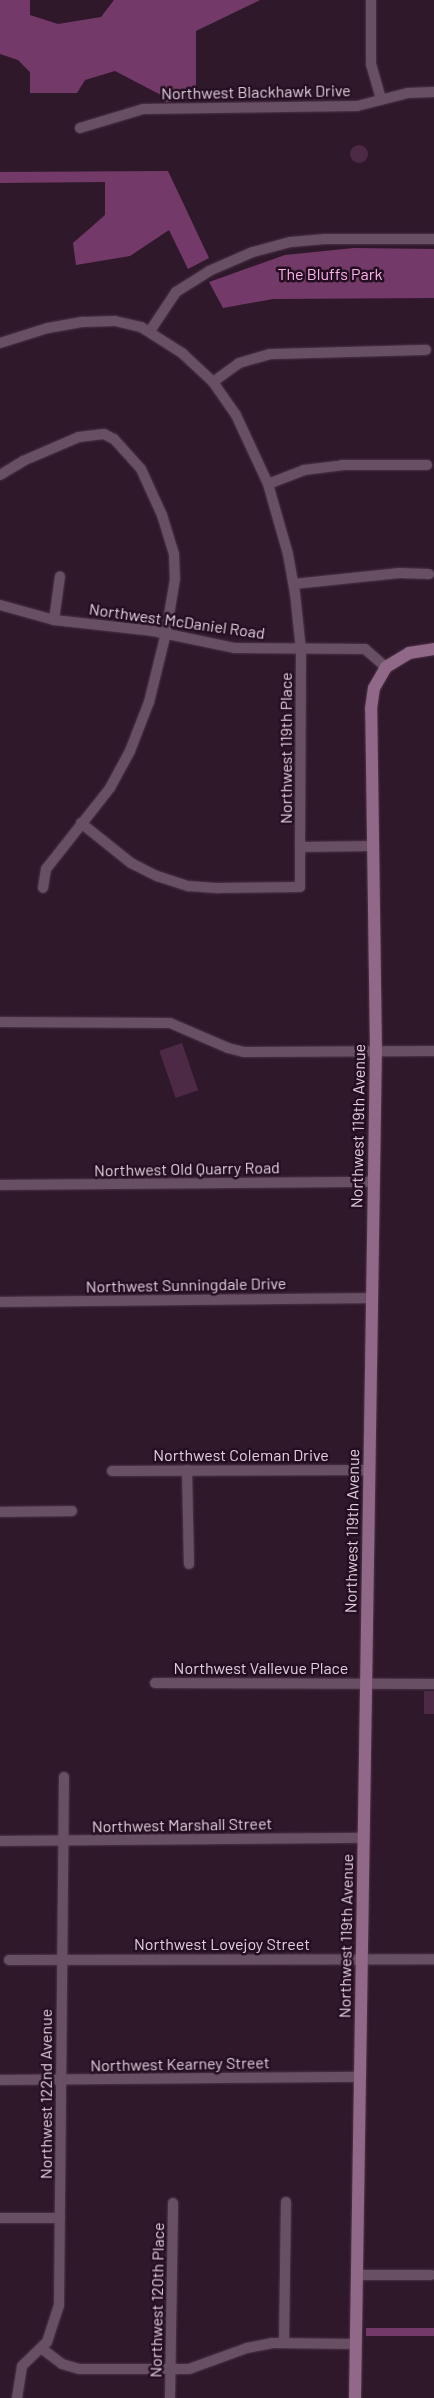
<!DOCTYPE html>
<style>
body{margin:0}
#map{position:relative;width:434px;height:2398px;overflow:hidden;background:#30182b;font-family:Barlow,sans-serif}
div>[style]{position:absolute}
.green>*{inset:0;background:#4c2a46;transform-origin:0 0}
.round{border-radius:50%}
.forest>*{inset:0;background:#733a69;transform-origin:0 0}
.roads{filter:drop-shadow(0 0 1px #4c3547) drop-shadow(0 0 1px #4c3547)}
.street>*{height:10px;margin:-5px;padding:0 5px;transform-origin:5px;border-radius:5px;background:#684f63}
.secondary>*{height:12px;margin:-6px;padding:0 6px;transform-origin:6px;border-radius:6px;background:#906888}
span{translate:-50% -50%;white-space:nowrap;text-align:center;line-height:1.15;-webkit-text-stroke:5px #250e21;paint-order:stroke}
.street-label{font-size:16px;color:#e1d0dd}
.park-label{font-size:16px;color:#fbb6ec}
</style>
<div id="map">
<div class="green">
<i class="round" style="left:350px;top:145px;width:18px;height:18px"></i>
<i style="left:182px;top:1043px;width:50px;height:24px;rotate:71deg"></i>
<i style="left:434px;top:1691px;width:23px;height:10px;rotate:90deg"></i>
</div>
<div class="forest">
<i style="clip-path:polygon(0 0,30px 0,30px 15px,58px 24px,101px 17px,114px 0,260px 0,196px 31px,196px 99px,172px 99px,171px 102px,163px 102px,161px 95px,115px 71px,85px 80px,77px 93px,30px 93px,30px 72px,18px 60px,0 54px)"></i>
<i style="clip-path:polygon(168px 171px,209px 258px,188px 269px,169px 230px,130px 256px,76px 265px,73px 243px,105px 215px,105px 182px,0 183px,0 172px)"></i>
<i style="clip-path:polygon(354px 248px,434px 249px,434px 298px,273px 299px,223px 308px,209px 282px,285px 255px)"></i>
<i style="left:366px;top:2328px;width:68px;height:8px"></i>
</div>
<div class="roads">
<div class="street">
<i style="left:371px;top:0;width:64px;rotate:90deg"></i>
<i style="left:371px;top:64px;width:37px;rotate:74deg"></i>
<i style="left:80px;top:128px;width:66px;rotate:-16.8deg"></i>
<i style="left:143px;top:109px;width:214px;rotate:-0.8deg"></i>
<i style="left:357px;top:106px;width:53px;rotate:-14.3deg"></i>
<i style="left:408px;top:93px;width:26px;rotate:-2deg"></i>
<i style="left:150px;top:331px;width:47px;rotate:-56.3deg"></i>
<i style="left:176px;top:292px;width:39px;rotate:-32deg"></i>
<i style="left:209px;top:271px;width:48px;rotate:-23.4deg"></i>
<i style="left:253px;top:252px;width:39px;rotate:-15deg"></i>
<i style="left:291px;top:242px;width:34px;rotate:-5deg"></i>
<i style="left:325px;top:239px;width:109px"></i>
<i style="left:0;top:343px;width:50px;rotate:-17.4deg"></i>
<i style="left:48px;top:328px;width:36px;rotate:-10deg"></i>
<i style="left:83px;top:322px;width:32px;rotate:-2deg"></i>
<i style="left:115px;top:321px;width:27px;rotate:13deg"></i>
<i style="left:141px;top:327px;width:49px;rotate:32.4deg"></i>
<i style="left:182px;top:353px;width:42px;rotate:43.1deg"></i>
<i style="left:213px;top:382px;width:40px;rotate:55.1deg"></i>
<i style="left:236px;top:415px;width:76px;rotate:65.1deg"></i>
<i style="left:268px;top:484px;width:73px;rotate:74.1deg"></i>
<i style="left:288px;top:554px;width:40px;rotate:80deg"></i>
<i style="left:295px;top:593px;width:57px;rotate:84deg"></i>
<i style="left:301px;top:650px;width:197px;rotate:90.3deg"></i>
<i style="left:213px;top:382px;width:32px;rotate:-36deg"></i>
<i style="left:239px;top:363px;width:32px;rotate:-16deg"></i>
<i style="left:270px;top:354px;width:156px;rotate:-1.5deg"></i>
<i style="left:0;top:475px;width:27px;rotate:-31deg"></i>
<i style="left:23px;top:461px;width:61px;rotate:-23.2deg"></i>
<i style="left:79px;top:437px;width:25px;rotate:-7deg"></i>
<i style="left:104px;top:434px;width:11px;rotate:27deg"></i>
<i style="left:114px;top:439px;width:40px;rotate:48deg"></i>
<i style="left:141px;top:469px;width:51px;rotate:65.5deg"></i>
<i style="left:162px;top:515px;width:41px;rotate:72.9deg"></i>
<i style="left:174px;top:554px;width:25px;rotate:88deg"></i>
<i style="left:175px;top:579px;width:55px;rotate:99.5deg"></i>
<i style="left:166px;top:633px;width:71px;rotate:103.8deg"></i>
<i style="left:149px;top:702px;width:53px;rotate:111.2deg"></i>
<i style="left:130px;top:751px;width:42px;rotate:118.4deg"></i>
<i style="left:110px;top:788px;width:103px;rotate:128.3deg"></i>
<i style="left:46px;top:869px;width:19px;rotate:99deg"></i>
<i style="left:268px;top:484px;width:39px;rotate:-21deg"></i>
<i style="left:304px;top:470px;width:38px;rotate:-7deg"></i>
<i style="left:342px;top:465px;width:85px"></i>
<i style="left:294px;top:584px;width:106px;rotate:-6deg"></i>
<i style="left:399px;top:573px;width:30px;rotate:2deg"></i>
<i style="left:0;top:605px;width:56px;rotate:15.5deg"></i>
<i style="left:54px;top:620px;width:100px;rotate:6.3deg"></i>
<i style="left:153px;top:631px;width:84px;rotate:11.7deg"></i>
<i style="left:235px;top:648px;width:130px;rotate:0.4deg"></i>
<i style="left:365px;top:649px;width:28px;rotate:41deg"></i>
<i style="left:54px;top:620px;width:44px;rotate:-82.2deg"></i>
<i style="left:81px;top:823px;width:64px;rotate:38.7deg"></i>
<i style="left:131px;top:863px;width:29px;rotate:27deg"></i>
<i style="left:157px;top:876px;width:33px;rotate:18deg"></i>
<i style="left:188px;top:886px;width:31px;rotate:4deg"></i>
<i style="left:219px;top:888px;width:81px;rotate:-0.7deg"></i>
<i style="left:300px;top:887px;width:40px;rotate:-90deg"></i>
<i style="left:300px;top:847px;width:73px;rotate:-0.8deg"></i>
<i style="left:0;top:1022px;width:170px;rotate:0.3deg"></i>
<i style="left:170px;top:1023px;width:63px;rotate:23.3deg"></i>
<i style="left:228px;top:1048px;width:16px;rotate:14deg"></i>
<i style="left:244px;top:1052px;width:190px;rotate:-0.3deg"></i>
<i style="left:0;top:1185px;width:374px;rotate:-0.5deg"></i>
<i style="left:0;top:1302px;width:372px;rotate:-0.6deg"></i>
<i style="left:187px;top:1470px;width:94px;rotate:88.8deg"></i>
<i style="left:112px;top:1471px;width:257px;rotate:-0.2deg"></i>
<i style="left:0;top:1512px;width:72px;rotate:-0.8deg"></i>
<i style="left:155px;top:1683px;width:279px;rotate:0.2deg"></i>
<i style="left:0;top:1841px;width:364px;rotate:-0.5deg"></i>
<i style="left:9px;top:1960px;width:425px;rotate:-0.1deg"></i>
<i style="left:0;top:2080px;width:360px;rotate:-0.5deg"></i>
<i style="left:0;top:2218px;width:60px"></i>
<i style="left:357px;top:2275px;width:74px"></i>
<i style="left:284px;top:2343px;width:141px;rotate:-89.2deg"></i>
<i style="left:41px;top:2348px;width:26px;rotate:37deg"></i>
<i style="left:62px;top:2364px;width:18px;rotate:16deg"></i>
<i style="left:79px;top:2369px;width:110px"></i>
<i style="left:189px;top:2369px;width:62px;rotate:-19.9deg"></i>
<i style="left:247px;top:2348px;width:25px;rotate:-11deg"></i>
<i style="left:272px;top:2343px;width:83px;rotate:0.7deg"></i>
<i style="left:17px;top:2398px;width:32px;rotate:-81deg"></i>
<i style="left:22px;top:2366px;width:35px;rotate:-44deg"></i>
<i style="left:47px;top:2342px;width:38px;rotate:-72deg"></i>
<i style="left:59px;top:2306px;width:529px;rotate:-89.46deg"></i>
<i style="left:170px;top:2398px;width:195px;rotate:-89.1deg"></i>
</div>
<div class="secondary">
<i style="left:355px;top:2398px;width:1346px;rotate:-89.11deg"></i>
<i style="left:376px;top:1052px;width:343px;rotate:-90.8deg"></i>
<i style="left:371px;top:709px;width:21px;rotate:-82deg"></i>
<i style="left:374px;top:688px;width:24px;rotate:-60deg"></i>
<i style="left:386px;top:667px;width:27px;rotate:-31deg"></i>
<i style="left:409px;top:653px;width:25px;rotate:-9deg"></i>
</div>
</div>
<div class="street-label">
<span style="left:256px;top:92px;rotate:-1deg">Northwest Blackhawk Drive</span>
<span style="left:177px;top:621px;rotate:8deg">Northwest McDaniel Road</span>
<span style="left:286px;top:748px;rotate:-90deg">Northwest 119th Place</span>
<span style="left:358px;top:1126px;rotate:-89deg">Northwest 119th Avenue</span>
<span style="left:187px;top:1169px;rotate:-1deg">Northwest Old Quarry Road</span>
<span style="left:186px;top:1285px;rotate:-1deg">Northwest Sunningdale Drive</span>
<span style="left:241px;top:1455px">Northwest Coleman Drive</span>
<span style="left:352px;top:1531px;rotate:-89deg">Northwest 119th Avenue</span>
<span style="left:261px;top:1668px">Northwest Vallevue Place</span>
<span style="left:182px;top:1825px;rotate:-1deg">Northwest Marshall Street</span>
<span style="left:346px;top:1936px;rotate:-89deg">Northwest 119th Avenue</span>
<span style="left:222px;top:1944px">Northwest Lovejoy Street</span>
<span style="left:180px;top:2064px;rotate:-1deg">Northwest Kearney Street</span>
<span style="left:46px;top:2094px;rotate:-90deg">Northwest 122nd Avenue</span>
<span style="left:157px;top:2300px;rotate:-89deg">Northwest 120th Place</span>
</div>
<div class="park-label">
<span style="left:330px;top:274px">The Bluffs Park</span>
</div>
</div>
